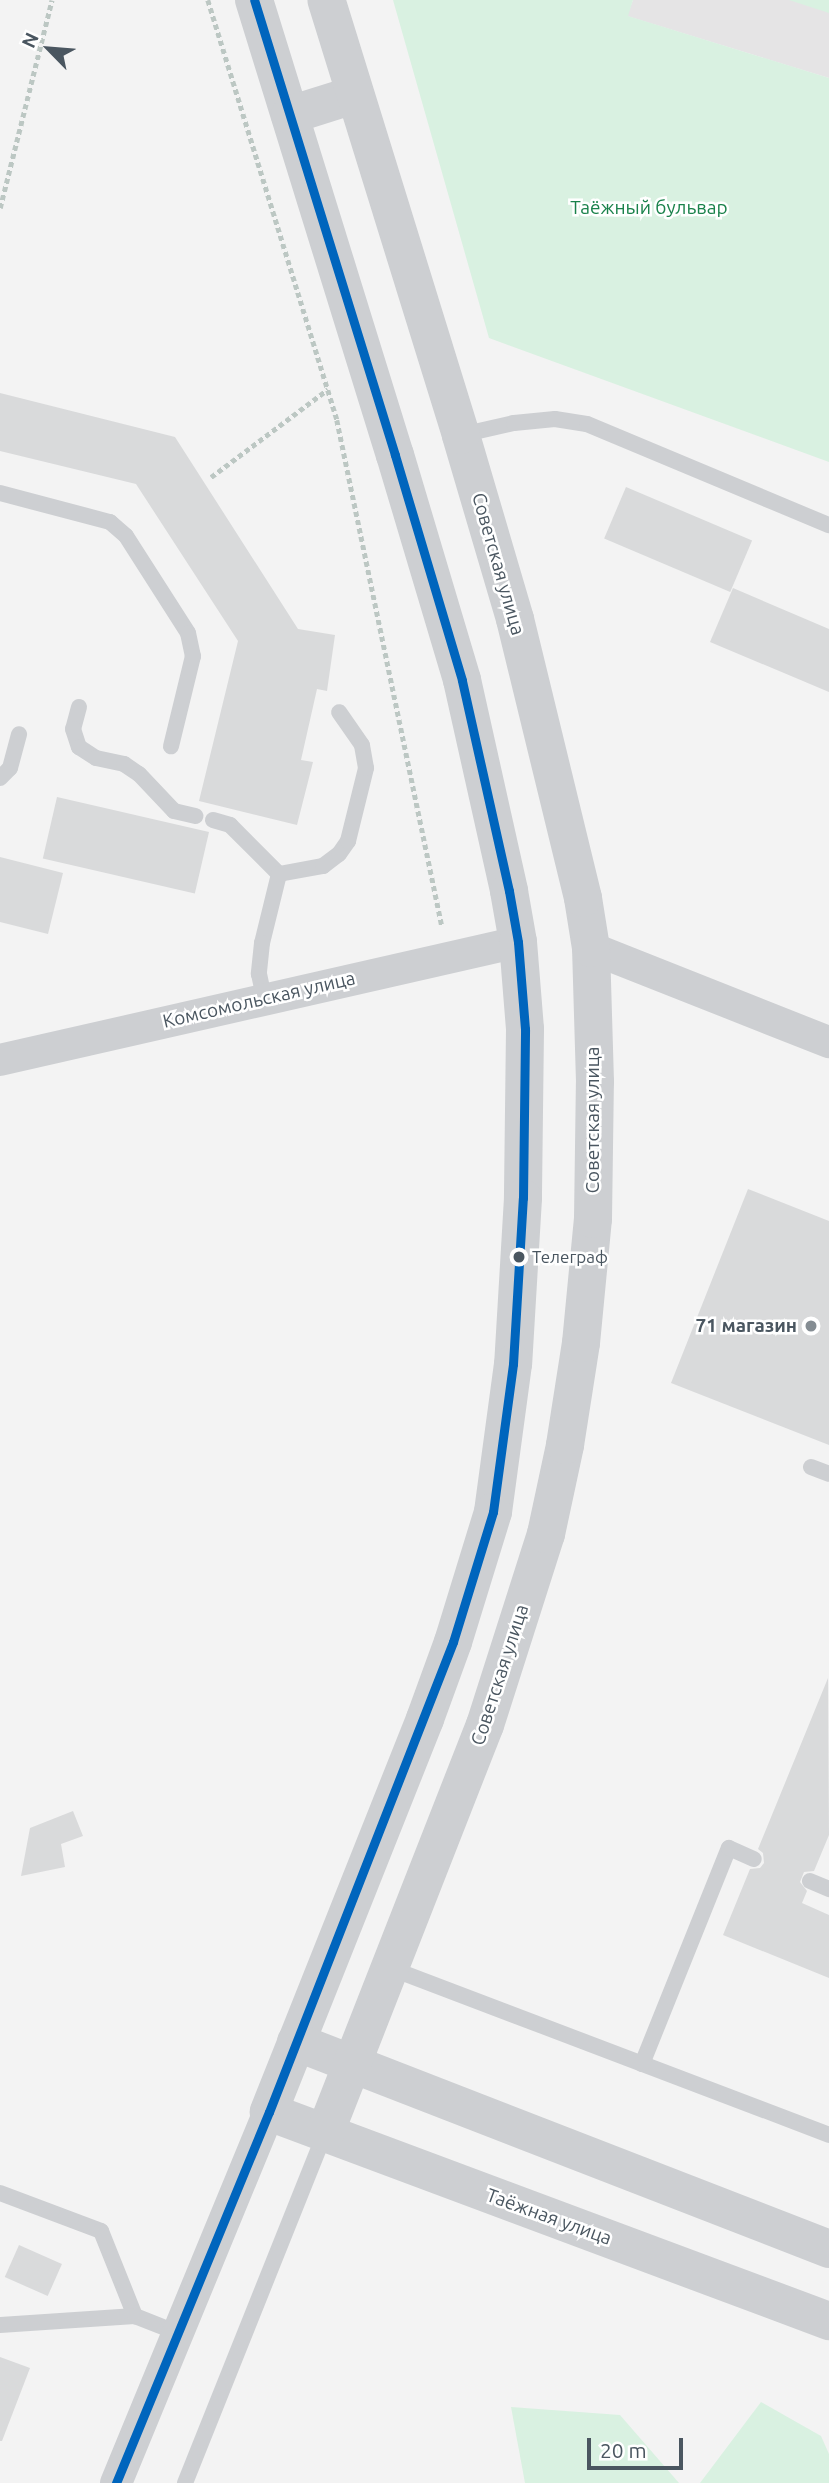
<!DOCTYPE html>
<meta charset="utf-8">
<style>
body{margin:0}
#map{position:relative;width:829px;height:2483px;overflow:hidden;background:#f3f3f3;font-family:Ubuntu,sans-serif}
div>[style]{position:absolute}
.education>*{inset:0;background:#e5e4e5}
.green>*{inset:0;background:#d9f1e1}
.building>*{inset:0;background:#d9dadb;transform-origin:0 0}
.path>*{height:4.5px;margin-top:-2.25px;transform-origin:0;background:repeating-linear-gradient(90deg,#bcc7c3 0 5px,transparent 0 8.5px)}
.service>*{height:16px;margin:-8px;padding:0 8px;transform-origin:8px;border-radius:8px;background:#cdcfd2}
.minor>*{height:32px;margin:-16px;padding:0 16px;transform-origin:16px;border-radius:16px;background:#cdcfd2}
.tertiary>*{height:38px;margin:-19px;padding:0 19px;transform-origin:19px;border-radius:19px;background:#cdcfd2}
.bus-1>*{height:9px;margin:-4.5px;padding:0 4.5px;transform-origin:4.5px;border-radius:4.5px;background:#0065bd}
.dots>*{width:19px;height:19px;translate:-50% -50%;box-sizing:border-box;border:4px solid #fff;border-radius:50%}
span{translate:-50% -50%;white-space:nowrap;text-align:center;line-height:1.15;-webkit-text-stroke:5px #fff;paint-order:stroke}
.bus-label{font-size:17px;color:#4a5660}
.left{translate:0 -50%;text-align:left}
.park-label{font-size:19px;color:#1a824b}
.street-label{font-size:19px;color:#4a5660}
.poi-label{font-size:19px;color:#4a5660;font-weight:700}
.right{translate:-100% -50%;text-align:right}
.north{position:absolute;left:14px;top:14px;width:70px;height:70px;-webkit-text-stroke:5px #fff;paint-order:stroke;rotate:295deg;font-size:19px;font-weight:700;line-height:28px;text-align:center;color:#4a5660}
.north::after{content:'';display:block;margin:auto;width:24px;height:32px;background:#4a5660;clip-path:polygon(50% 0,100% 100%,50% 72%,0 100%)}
.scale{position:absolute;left:587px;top:2438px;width:96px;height:32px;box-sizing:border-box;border:4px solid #4a5660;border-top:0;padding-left:9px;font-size:21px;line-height:24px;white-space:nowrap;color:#4a5660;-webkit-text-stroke:5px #fff;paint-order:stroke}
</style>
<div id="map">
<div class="education">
<i style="clip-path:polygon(633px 0,829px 0,829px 78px,627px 16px)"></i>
</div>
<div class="green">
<i style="clip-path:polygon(393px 0,633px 0,628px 16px,829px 78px,829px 462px,489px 338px)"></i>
<i style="clip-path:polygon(789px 0,829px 0,829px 13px)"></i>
<i style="clip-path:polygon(761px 2402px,821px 2436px,829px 2454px,829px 2483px,700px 2483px)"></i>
<i style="clip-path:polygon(511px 2407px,620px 2415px,679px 2483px,525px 2483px)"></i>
</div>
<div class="building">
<i style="clip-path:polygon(0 393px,175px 437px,298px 629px,335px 635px,327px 691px,317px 689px,301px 760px,313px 762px,297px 825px,199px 801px,238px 641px,136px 484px,0 451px)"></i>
<i style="left:626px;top:487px;width:137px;height:56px;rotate:23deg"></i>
<i style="clip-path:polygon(733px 588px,829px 629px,829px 692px,710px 642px)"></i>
<i style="left:57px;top:797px;width:156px;height:63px;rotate:13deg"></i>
<i style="clip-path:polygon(0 857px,63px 873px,48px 934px,0 922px)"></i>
<i style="clip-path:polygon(748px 1189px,829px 1221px,829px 1445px,671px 1383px)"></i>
<i style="clip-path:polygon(828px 1678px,829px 1835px,814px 1871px,804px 1872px,800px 1882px,807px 1891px,802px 1903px,829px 1915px,829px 1978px,723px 1935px,750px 1869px,760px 1868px,764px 1863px,763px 1853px,758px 1849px)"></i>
<i style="clip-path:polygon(73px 1811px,83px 1836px,61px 1844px,65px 1867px,21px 1876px,30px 1828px)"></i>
<i style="left:19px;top:2245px;width:47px;height:35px;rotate:24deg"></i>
<i style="clip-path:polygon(0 2357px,30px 2368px,2px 2441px,0 2441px)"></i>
</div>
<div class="path">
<i style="left:208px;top:0;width:439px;rotate:72.9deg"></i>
<i style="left:337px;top:420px;width:517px;rotate:78.28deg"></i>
<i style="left:0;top:208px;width:214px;rotate:-76deg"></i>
<i style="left:211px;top:477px;width:146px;rotate:-36.9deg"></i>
</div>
<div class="service">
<i style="left:461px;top:435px;width:54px;rotate:-12.8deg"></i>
<i style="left:514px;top:423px;width:41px;rotate:-5.6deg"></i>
<i style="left:555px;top:419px;width:32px;rotate:9deg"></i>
<i style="left:587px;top:424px;width:262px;rotate:22.7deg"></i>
<i style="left:0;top:493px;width:114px;rotate:14.8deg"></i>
<i style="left:110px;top:522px;width:21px;rotate:41deg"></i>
<i style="left:126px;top:536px;width:115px;rotate:57.4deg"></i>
<i style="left:188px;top:633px;width:24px;rotate:78deg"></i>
<i style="left:193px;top:656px;width:93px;rotate:103.7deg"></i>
<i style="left:79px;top:707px;width:23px;rotate:105deg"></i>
<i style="left:73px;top:729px;width:19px;rotate:72deg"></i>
<i style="left:79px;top:747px;width:20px;rotate:33deg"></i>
<i style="left:96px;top:758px;width:29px;rotate:12deg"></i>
<i style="left:124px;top:764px;width:18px;rotate:34deg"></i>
<i style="left:139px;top:774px;width:51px;rotate:46.6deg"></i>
<i style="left:174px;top:811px;width:22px;rotate:13deg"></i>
<i style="left:0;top:778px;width:14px;rotate:-45deg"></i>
<i style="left:10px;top:768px;width:35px;rotate:-75deg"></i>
<i style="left:213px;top:820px;width:18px;rotate:16deg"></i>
<i style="left:230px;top:825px;width:69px;rotate:45deg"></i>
<i style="left:279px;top:874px;width:71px;rotate:103.8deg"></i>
<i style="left:262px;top:943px;width:31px;rotate:96deg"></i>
<i style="left:259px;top:974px;width:25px;rotate:78deg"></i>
<i style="left:279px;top:874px;width:45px;rotate:-10.3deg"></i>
<i style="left:323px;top:866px;width:20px;rotate:-37deg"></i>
<i style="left:339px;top:854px;width:16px;rotate:-55deg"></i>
<i style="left:348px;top:841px;width:75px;rotate:-76.1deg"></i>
<i style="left:366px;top:768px;width:23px;rotate:-100deg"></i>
<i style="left:362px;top:745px;width:40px;rotate:-124.9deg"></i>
<i style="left:811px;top:1467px;width:19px;rotate:21deg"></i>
<i style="left:810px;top:1881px;width:21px;rotate:23deg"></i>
<i style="left:390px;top:1968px;width:470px;rotate:20.8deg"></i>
<i style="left:642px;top:2064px;width:233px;rotate:-68.1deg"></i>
<i style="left:729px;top:1848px;width:27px;rotate:24deg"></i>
<i style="left:0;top:2193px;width:108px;rotate:20.6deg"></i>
<i style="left:101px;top:2231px;width:92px;rotate:68.2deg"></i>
<i style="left:0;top:2325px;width:135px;rotate:-3.8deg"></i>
<i style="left:135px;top:2316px;width:46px;rotate:21.6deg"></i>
<i style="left:185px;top:2483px;width:377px;rotate:-68.2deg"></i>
</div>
<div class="minor">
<i style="left:591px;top:948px;width:256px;rotate:21.6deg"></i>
<i style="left:0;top:1060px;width:531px;rotate:-12.83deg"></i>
<i style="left:116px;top:2483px;width:401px;rotate:-67.6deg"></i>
</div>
<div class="tertiary">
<i style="left:254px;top:0;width:476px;rotate:72.8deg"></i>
<i style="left:395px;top:455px;width:235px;rotate:73.4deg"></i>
<i style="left:462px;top:680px;width:216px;rotate:77.4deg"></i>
<i style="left:509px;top:891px;width:52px;rotate:80deg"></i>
<i style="left:518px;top:942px;width:87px;rotate:85.4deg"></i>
<i style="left:525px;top:1029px;width:169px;rotate:90.7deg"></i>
<i style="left:523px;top:1198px;width:166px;rotate:93.4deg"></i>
<i style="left:513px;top:1364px;width:149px;rotate:97.7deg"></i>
<i style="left:493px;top:1512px;width:136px;rotate:107.1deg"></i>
<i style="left:453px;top:1642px;width:82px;rotate:110deg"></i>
<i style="left:425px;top:1719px;width:423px;rotate:111.7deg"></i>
<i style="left:269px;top:2112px;width:598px;rotate:20.47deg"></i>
<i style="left:290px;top:115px;width:67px;rotate:-17.4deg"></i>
<i style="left:296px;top:2042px;width:572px;rotate:21.22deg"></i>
<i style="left:325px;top:2133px;width:438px;rotate:-68.6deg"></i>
<i style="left:485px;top:1725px;width:201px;rotate:-72.3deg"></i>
<i style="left:546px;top:1534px;width:91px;rotate:-77.9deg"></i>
<i style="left:565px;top:1445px;width:103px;rotate:-81.1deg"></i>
<i style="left:581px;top:1343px;width:125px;rotate:-84.5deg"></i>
<i style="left:593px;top:1219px;width:137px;rotate:-89.2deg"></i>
<i style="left:595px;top:1082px;width:134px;rotate:-91.7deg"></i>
<i style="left:591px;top:948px;width:51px;rotate:-99.1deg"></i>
<i style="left:583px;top:898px;width:287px;rotate:-103.7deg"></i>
<i style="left:515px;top:619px;width:192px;rotate:-106.4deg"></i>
<i style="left:461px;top:435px;width:455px;rotate:-107.2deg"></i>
</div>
<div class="bus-1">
<i style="left:116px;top:2483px;width:401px;rotate:-67.6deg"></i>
<i style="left:269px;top:2112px;width:505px;rotate:-68.62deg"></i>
<i style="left:453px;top:1642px;width:136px;rotate:-72.9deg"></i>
<i style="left:493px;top:1512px;width:149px;rotate:-82.3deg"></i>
<i style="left:513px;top:1364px;width:166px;rotate:-86.6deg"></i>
<i style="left:523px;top:1198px;width:169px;rotate:-89.3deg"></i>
<i style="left:525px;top:1029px;width:87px;rotate:-94.6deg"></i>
<i style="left:518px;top:942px;width:52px;rotate:-100deg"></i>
<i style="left:509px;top:891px;width:216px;rotate:-102.6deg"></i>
<i style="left:462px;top:680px;width:235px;rotate:-106.6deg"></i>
<i style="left:395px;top:455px;width:476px;rotate:-107.2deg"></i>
</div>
<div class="dots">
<i style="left:519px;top:1257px;background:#4a5660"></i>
<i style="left:811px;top:1326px;background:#858d93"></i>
</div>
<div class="bus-label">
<span class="left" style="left:532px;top:1257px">Телеграф</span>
</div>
<div class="park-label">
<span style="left:649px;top:208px">Таёжный бульвар</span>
</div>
<div class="street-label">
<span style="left:498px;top:564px;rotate:74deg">Советская улица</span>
<span style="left:259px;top:1000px;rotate:-13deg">Комсомольская улица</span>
<span style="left:593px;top:1120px;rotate:-90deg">Советская улица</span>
<span style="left:500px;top:1675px;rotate:-72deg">Советская улица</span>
<span style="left:549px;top:2217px;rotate:20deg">Таёжная улица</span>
</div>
<div class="poi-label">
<span class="right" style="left:797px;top:1326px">71 магазин</span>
</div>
<div class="north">N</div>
<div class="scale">20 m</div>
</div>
